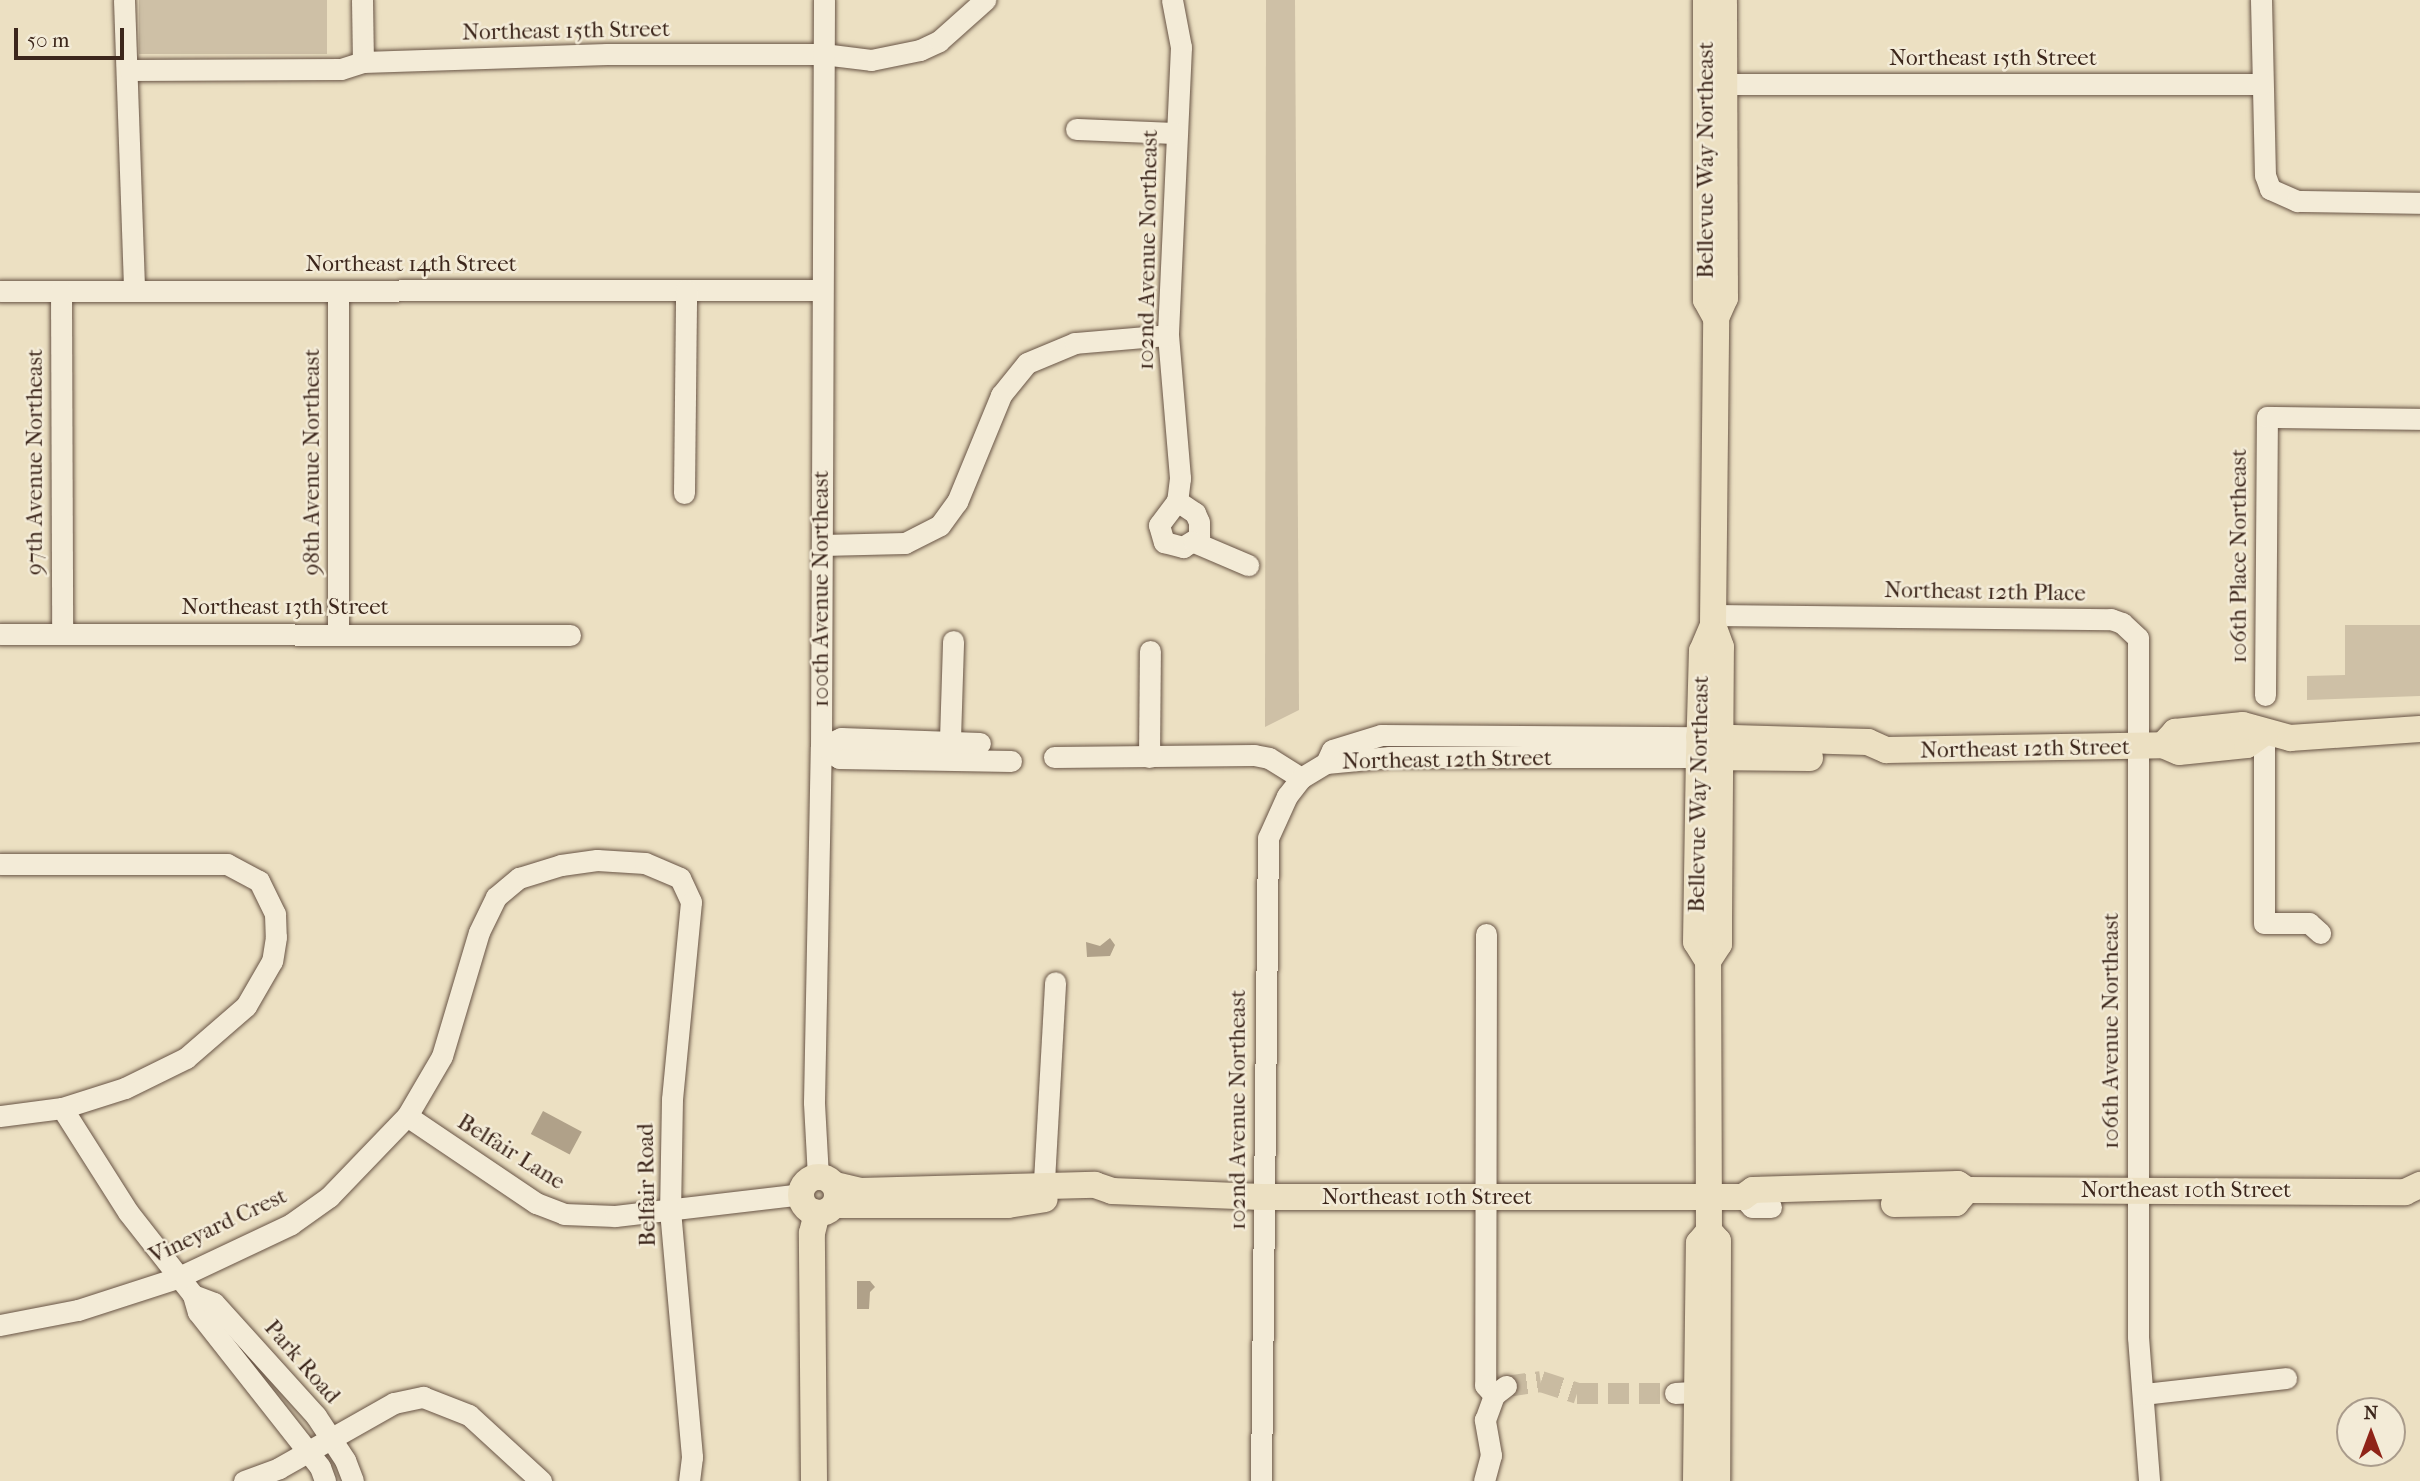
<!DOCTYPE html>
<style>
body{margin:0}
#map{position:relative;width:2420px;height:1481px;overflow:hidden;background:#ece0c2;font-family:"IM FELL French Canon",serif}
div>[style]{position:absolute}
.green>*{inset:0;background:#cec0a6;transform-origin:0 0}
.water>*{inset:0;background:#b0a189;transform-origin:0 0}
.minor-tunnel>*{height:21px;margin-top:-10.5px;transform-origin:0;background:repeating-linear-gradient(90deg,#c9bba1 0 21px,transparent 0 31px)}
.roads{filter:drop-shadow(0 0 2px #685445) drop-shadow(0 0 2px #685445)}
.minor>*{height:21px;margin:-10.5px;padding:0 10.5px;transform-origin:10.5px;border-radius:10.5px;background:#f3ebd7}
.major>*{height:26px;margin:-13px;padding:0 13px;transform-origin:13px;border-radius:13px;background:#ece0c2}
.major>.ring{margin:-13px;padding:0;box-sizing:content-box;background:none;border:26px solid #ece0c2;border-radius:50%}
span{translate:-50% -50%;white-space:nowrap;text-align:center;line-height:1.15;-webkit-text-stroke:5px #f3ebd7;paint-order:stroke}
.street-label{font-size:23px;color:#3c261b}
.north{position:absolute;left:2336px;top:1397px;width:70px;height:70px;box-sizing:border-box;background:#f3ebd7;border:2px solid #aa9c8c;border-radius:50%;rotate:0deg;font-size:19px;font-weight:700;line-height:28px;text-align:center;color:#3c261b}
.north::after{content:'';display:block;margin:auto;width:24px;height:32px;background:#8f2418;clip-path:polygon(50% 0,100% 100%,50% 72%,0 100%)}
.scale{position:absolute;left:14px;top:28px;width:110px;height:32px;box-sizing:border-box;border:4px solid #3c261b;border-top:0;padding-left:9px;font-size:21px;line-height:24px;white-space:nowrap;color:#3c261b;-webkit-text-stroke:5px #f3ebd7;paint-order:stroke}
</style>
<div id="map">
<div class="green">
<i style="left:139px;top:0;width:188px;height:54px"></i>
<i style="clip-path:polygon(1266px 0,1295px 0,1299px 710px,1265px 727px)"></i>
<i style="clip-path:polygon(2345px 625px,2420px 625px,2420px 696px,2307px 700px,2307px 676px,2345px 675px)"></i>
</div>
<div class="water">
<i style="clip-path:polygon(1110px 938px,1115px 945px,1110px 956px,1087px 957px,1086px 942px,1100px 946px)"></i>
<i style="left:543px;top:1111px;width:44px;height:26px;rotate:28deg"></i>
<i style="clip-path:polygon(857px 1281px,870px 1281px,875px 1287px,870px 1292px,869px 1309px,857px 1309px)"></i>
</div>
<div class="minor-tunnel">
<i style="left:1506px;top:1386px;width:35px;rotate:-8deg"></i>
<i style="left:1541px;top:1381px;width:38px;rotate:18deg"></i>
<i style="left:1577px;top:1393px;width:98px"></i>
</div>
<div class="roads">
<div class="minor">
<i style="left:124px;top:0;width:290px;rotate:88deg"></i>
<i style="left:362px;top:0;width:62px;rotate:89.1deg"></i>
<i style="left:1172px;top:0;width:48px;rotate:79.2deg"></i>
<i style="left:1181px;top:47px;width:288px;rotate:92.6deg"></i>
<i style="left:1168px;top:335px;width:144px;rotate:85.2deg"></i>
<i style="left:1180px;top:478px;width:23px;rotate:97deg"></i>
<i style="left:1177px;top:501px;width:30px;rotate:127deg"></i>
<i style="left:1159px;top:525px;width:18px;rotate:74deg"></i>
<i style="left:1164px;top:542px;width:20px;rotate:15deg"></i>
<i style="left:1183px;top:547px;width:19px;rotate:-32deg"></i>
<i style="left:1199px;top:537px;width:15px;rotate:-90deg"></i>
<i style="left:1199px;top:522px;width:10px;rotate:-114deg"></i>
<i style="left:1195px;top:513px;width:22px;rotate:-146deg"></i>
<i style="left:2261px;top:0;width:175px;rotate:88.7deg"></i>
<i style="left:2265px;top:175px;width:15px;rotate:70deg"></i>
<i style="left:2270px;top:189px;width:30px;rotate:24deg"></i>
<i style="left:2297px;top:201px;width:123px;rotate:0.9deg"></i>
<i style="left:130px;top:70px;width:211px;rotate:-0.3deg"></i>
<i style="left:341px;top:69px;width:23px;rotate:-18deg"></i>
<i style="left:363px;top:62px;width:244px;rotate:-1.9deg"></i>
<i style="left:607px;top:54px;width:216px"></i>
<i style="left:823px;top:54px;width:48px;rotate:7.1deg"></i>
<i style="left:871px;top:60px;width:50px;rotate:-11.5deg"></i>
<i style="left:920px;top:50px;width:21px;rotate:-25deg"></i>
<i style="left:939px;top:41px;width:62px;rotate:-41.7deg"></i>
<i style="left:1724px;top:84px;width:538px"></i>
<i style="left:1076px;top:129px;width:100px;rotate:2.3deg"></i>
<i style="left:0;top:291px;width:821px;rotate:-0.07deg"></i>
<i style="left:61px;top:291px;width:341px;rotate:89.8deg"></i>
<i style="left:684px;top:493px;width:203px;rotate:-89.4deg"></i>
<i style="left:1194px;top:542px;width:59px;rotate:23.1deg"></i>
<i style="left:822px;top:545px;width:83px;rotate:-1.4deg"></i>
<i style="left:905px;top:543px;width:39px;rotate:-27deg"></i>
<i style="left:940px;top:525px;width:29px;rotate:-54deg"></i>
<i style="left:957px;top:502px;width:116px;rotate:-67.6deg"></i>
<i style="left:1001px;top:395px;width:41px;rotate:-50.9deg"></i>
<i style="left:1027px;top:363px;width:52px;rotate:-22.6deg"></i>
<i style="left:1075px;top:343px;width:93px;rotate:-4.9deg"></i>
<i style="left:1713px;top:615px;width:398px;rotate:0.6deg"></i>
<i style="left:2111px;top:619px;width:12px;rotate:20deg"></i>
<i style="left:2122px;top:623px;width:22px;rotate:43deg"></i>
<i style="left:2138px;top:638px;width:699px;rotate:90deg"></i>
<i style="left:2138px;top:1337px;width:144px;rotate:85.6deg"></i>
<i style="left:338px;top:633px;width:342px;rotate:-90deg"></i>
<i style="left:0;top:634px;width:570px;rotate:0.1deg"></i>
<i style="left:2265px;top:695px;width:278px;rotate:-89.6deg"></i>
<i style="left:2267px;top:417px;width:153px;rotate:0.7deg"></i>
<i style="left:2264px;top:733px;width:190px;rotate:90deg"></i>
<i style="left:2264px;top:923px;width:45px"></i>
<i style="left:2309px;top:923px;width:15px;rotate:42deg"></i>
<i style="left:950px;top:739px;width:98px;rotate:-88.2deg"></i>
<i style="left:821px;top:747px;width:21px;rotate:31deg"></i>
<i style="left:839px;top:758px;width:172px;rotate:1deg"></i>
<i style="left:821px;top:747px;width:22px;rotate:-24deg"></i>
<i style="left:841px;top:738px;width:139px;rotate:2.1deg"></i>
<i style="left:1054px;top:757px;width:200px;rotate:-0.6deg"></i>
<i style="left:1254px;top:755px;width:15px;rotate:11deg"></i>
<i style="left:1269px;top:758px;width:38px;rotate:32deg"></i>
<i style="left:1149px;top:757px;width:106px;rotate:-89.5deg"></i>
<i style="left:1326px;top:763px;width:14px;rotate:-65deg"></i>
<i style="left:1332px;top:750px;width:51px;rotate:-17deg"></i>
<i style="left:1381px;top:735px;width:318px;rotate:0.4deg"></i>
<i style="left:1326px;top:763px;width:64px;rotate:-5.4deg"></i>
<i style="left:1390px;top:757px;width:309px"></i>
<i style="left:0;top:864px;width:227px"></i>
<i style="left:227px;top:864px;width:36px;rotate:28deg"></i>
<i style="left:259px;top:881px;width:37px;rotate:64deg"></i>
<i style="left:275px;top:914px;width:23px;rotate:88deg"></i>
<i style="left:276px;top:937px;width:24px;rotate:99deg"></i>
<i style="left:272px;top:961px;width:52px;rotate:120deg"></i>
<i style="left:246px;top:1006px;width:79px;rotate:139.1deg"></i>
<i style="left:186px;top:1058px;width:68px;rotate:153.8deg"></i>
<i style="left:125px;top:1088px;width:66px;rotate:162.4deg"></i>
<i style="left:62px;top:1108px;width:63px;rotate:172.6deg"></i>
<i style="left:1486px;top:934px;width:451px;rotate:90.1deg"></i>
<i style="left:1485px;top:1385px;width:13px;rotate:48deg"></i>
<i style="left:62px;top:1108px;width:123px;rotate:57.6deg"></i>
<i style="left:128px;top:1212px;width:105px;rotate:51.9deg"></i>
<i style="left:193px;top:1295px;width:18px;rotate:74deg"></i>
<i style="left:198px;top:1312px;width:197px;rotate:51.8deg"></i>
<i style="left:320px;top:1467px;width:15px;rotate:70deg"></i>
<i style="left:407px;top:1116px;width:156px;rotate:34deg"></i>
<i style="left:536px;top:1203px;width:30px;rotate:21deg"></i>
<i style="left:564px;top:1214px;width:51px;rotate:2.2deg"></i>
<i style="left:615px;top:1216px;width:187px;rotate:-6.7deg"></i>
<i style="left:818px;top:1177px;width:75px;rotate:-93.1deg"></i>
<i style="left:814px;top:1102px;width:355px;rotate:-88.9deg"></i>
<i style="left:821px;top:747px;width:747px;rotate:-89.77deg"></i>
<i style="left:1743px;top:1197px;width:13px;rotate:48deg"></i>
<i style="left:1752px;top:1207px;width:19px"></i>
<i style="left:1043px;top:1199px;width:217px;rotate:-86.8deg"></i>
<i style="left:193px;top:1295px;width:22px;rotate:21deg"></i>
<i style="left:214px;top:1303px;width:152px;rotate:47.9deg"></i>
<i style="left:316px;top:1416px;width:53px;rotate:56.6deg"></i>
<i style="left:345px;top:1460px;width:22px;rotate:69deg"></i>
<i style="left:0;top:1325px;width:79px;rotate:-10.9deg"></i>
<i style="left:78px;top:1310px;width:104px;rotate:-17.9deg"></i>
<i style="left:177px;top:1278px;width:126px;rotate:-25.3deg"></i>
<i style="left:291px;top:1224px;width:47px;rotate:-35.4deg"></i>
<i style="left:329px;top:1197px;width:112px;rotate:-46.1deg"></i>
<i style="left:407px;top:1116px;width:69px;rotate:-59.7deg"></i>
<i style="left:442px;top:1056px;width:129px;rotate:-73.4deg"></i>
<i style="left:479px;top:932px;width:39px;rotate:-64deg"></i>
<i style="left:496px;top:897px;width:30px;rotate:-40deg"></i>
<i style="left:519px;top:878px;width:44px;rotate:-17.2deg"></i>
<i style="left:561px;top:865px;width:36px;rotate:-8deg"></i>
<i style="left:597px;top:860px;width:48px;rotate:3.6deg"></i>
<i style="left:645px;top:863px;width:38px;rotate:23deg"></i>
<i style="left:680px;top:878px;width:26px;rotate:65deg"></i>
<i style="left:691px;top:902px;width:198px;rotate:95.5deg"></i>
<i style="left:672px;top:1099px;width:111px;rotate:91deg"></i>
<i style="left:670px;top:1210px;width:248px;rotate:84.9deg"></i>
<i style="left:692px;top:1457px;width:24px;rotate:97deg"></i>
<i style="left:1675px;top:1393px;width:22px;rotate:-3deg"></i>
<i style="left:2144px;top:1394px;width:143px;rotate:-6.4deg"></i>
<i style="left:244px;top:1481px;width:37px;rotate:-20deg"></i>
<i style="left:279px;top:1468px;width:132px;rotate:-29.5deg"></i>
<i style="left:394px;top:1403px;width:30px;rotate:-12deg"></i>
<i style="left:423px;top:1397px;width:49px;rotate:21.4deg"></i>
<i style="left:469px;top:1415px;width:98px;rotate:42.5deg"></i>
<i style="left:1261px;top:1481px;width:643px;rotate:-89.38deg"></i>
<i style="left:1268px;top:838px;width:46px;rotate:-65.7deg"></i>
<i style="left:1287px;top:796px;width:23px;rotate:-52deg"></i>
<i style="left:1301px;top:778px;width:29px;rotate:-31deg"></i>
<i style="left:1484px;top:1481px;width:27px;rotate:-75deg"></i>
<i style="left:1491px;top:1455px;width:36px;rotate:-100deg"></i>
<i style="left:1485px;top:1420px;width:27px;rotate:-70deg"></i>
<i style="left:1494px;top:1395px;width:15px;rotate:-37deg"></i>
</div>
<div class="major">
<i style="left:1706px;top:0;width:300px;rotate:90deg"></i>
<i style="left:1706px;top:300px;width:21px;rotate:61deg"></i>
<i style="left:1699px;top:737px;width:169px;rotate:1.7deg"></i>
<i style="left:1868px;top:742px;width:20px;rotate:24deg"></i>
<i style="left:1886px;top:750px;width:277px;rotate:-1deg"></i>
<i style="left:2163px;top:745px;width:17px;rotate:24deg"></i>
<i style="left:2179px;top:752px;width:68px;rotate:-5.9deg"></i>
<i style="left:2247px;top:745px;width:21px;rotate:-35deg"></i>
<i style="left:2163px;top:745px;width:18px;rotate:-47deg"></i>
<i style="left:2175px;top:732px;width:68px;rotate:-5.9deg"></i>
<i style="left:2243px;top:725px;width:49px;rotate:15.5deg"></i>
<i style="left:2290px;top:738px;width:130px;rotate:-4deg"></i>
<i style="left:1701px;top:757px;width:109px;rotate:0.5deg"></i>
<i style="left:1708px;top:961px;width:20px;rotate:-57deg"></i>
<i style="left:1719px;top:944px;width:21px;rotate:-90deg"></i>
<i style="left:1719px;top:923px;width:276px;rotate:-89.6deg"></i>
<i style="left:1721px;top:647px;width:23px;rotate:-110deg"></i>
<i class="ring" style="left:801px;top:1177px;width:10px;height:10px"></i>
<i style="left:835px;top:1185px;width:26px;rotate:13deg"></i>
<i style="left:860px;top:1191px;width:235px;rotate:-1.5deg"></i>
<i style="left:1095px;top:1185px;width:18px;rotate:19deg"></i>
<i style="left:1112px;top:1191px;width:150px;rotate:2.3deg"></i>
<i style="left:1262px;top:1197px;width:481px"></i>
<i style="left:1743px;top:1197px;width:12px;rotate:-35deg"></i>
<i style="left:1753px;top:1190px;width:205px;rotate:-1.7deg"></i>
<i style="left:1958px;top:1184px;width:11px;rotate:34deg"></i>
<i style="left:1967px;top:1190px;width:438px;rotate:0.3deg"></i>
<i style="left:2405px;top:1192px;width:17px;rotate:-25deg"></i>
<i style="left:1894px;top:1204px;width:62px;rotate:-0.9deg"></i>
<i style="left:1956px;top:1203px;width:17px;rotate:-50deg"></i>
<i style="left:835px;top:1205px;width:173px"></i>
<i style="left:1008px;top:1205px;width:37px;rotate:-9deg"></i>
<i style="left:1709px;top:1231px;width:13px;rotate:48deg"></i>
<i style="left:1718px;top:1241px;width:240px;rotate:90.2deg"></i>
<i style="left:814px;top:1481px;width:248px;rotate:-90.5deg"></i>
<i style="left:812px;top:1233px;width:21px;rotate:-76deg"></i>
<i style="left:1696px;top:1481px;width:238px;rotate:-89.3deg"></i>
<i style="left:1699px;top:1243px;width:16px;rotate:-50deg"></i>
<i style="left:1709px;top:1231px;width:270px;rotate:-90.2deg"></i>
<i style="left:1708px;top:961px;width:22px;rotate:-122deg"></i>
<i style="left:1696px;top:942px;width:185px;rotate:-89.1deg"></i>
<i style="left:1699px;top:757px;width:106px;rotate:-88.4deg"></i>
<i style="left:1702px;top:651px;width:28px;rotate:-67deg"></i>
<i style="left:1713px;top:625px;width:307px;rotate:-89.4deg"></i>
<i style="left:1716px;top:318px;width:22px;rotate:-66deg"></i>
<i style="left:1725px;top:298px;width:298px;rotate:-90.2deg"></i>
</div>
</div>
<div class="street-label">
<span style="left:566px;top:31px;rotate:-1deg">Northeast 15th Street</span>
<span style="left:1993px;top:58px">Northeast 15th Street</span>
<span style="left:1706px;top:160px;rotate:-90deg">Bellevue Way Northeast</span>
<span style="left:1148px;top:250px;rotate:-89deg">102nd Avenue Northeast</span>
<span style="left:411px;top:264px">Northeast 14th Street</span>
<span style="left:35px;top:462px;rotate:-90deg">97th Avenue Northeast</span>
<span style="left:312px;top:462px;rotate:-90deg">98th Avenue Northeast</span>
<span style="left:2239px;top:556px;rotate:-90deg">106th Place Northeast</span>
<span style="left:821px;top:589px;rotate:-90deg">100th Avenue Northeast</span>
<span style="left:1985px;top:592px;rotate:1deg">Northeast 12th Place</span>
<span style="left:285px;top:607px">Northeast 13th Street</span>
<span style="left:2025px;top:749px;rotate:-1deg">Northeast 12th Street</span>
<span style="left:1447px;top:760px;rotate:-1deg">Northeast 12th Street</span>
<span style="left:1699px;top:794px;rotate:-89deg">Bellevue Way Northeast</span>
<span style="left:2111px;top:1031px;rotate:-90deg">106th Avenue Northeast</span>
<span style="left:1238px;top:1110px;rotate:-90deg">102nd Avenue Northeast</span>
<span style="left:511px;top:1152px;rotate:32deg">Belfair Lane</span>
<span style="left:647px;top:1185px;rotate:-91deg">Belfair Road</span>
<span style="left:2186px;top:1190px">Northeast 10th Street</span>
<span style="left:1427px;top:1197px">Northeast 10th Street</span>
<span style="left:218px;top:1226px;rotate:-25deg">Vineyard Crest</span>
<span style="left:302px;top:1362px;rotate:49deg">Park Road</span>
</div>
<div class="north">N</div>
<div class="scale">50 m</div>
</div>
